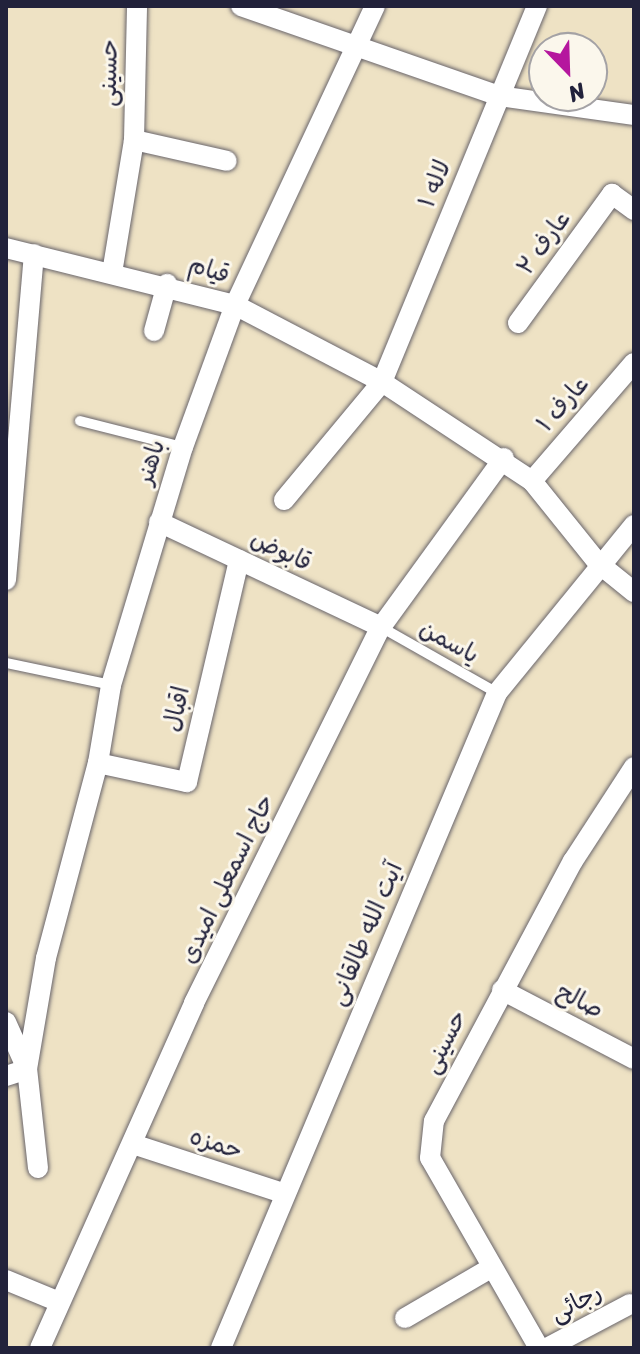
<!DOCTYPE html>
<meta charset="utf-8">
<style>
body{margin:0}
#map{position:relative;width:640px;height:1354px;overflow:hidden;background:#eee2c4;font-family:Sriracha,"Playpen Sans Arabic",sans-serif}
div>[style]{position:absolute}
.roads{filter:drop-shadow(0 0 2px #69656b) drop-shadow(0 0 2px #69656b)}
.service>*{height:10px;margin:-5px;padding:0 5px;transform-origin:5px;border-radius:5px;background:#fff}
.minor>*{height:20px;margin:-10px;padding:0 10px;transform-origin:10px;border-radius:10px;background:#fff}
span{translate:-50% -50%;white-space:nowrap;text-align:center;line-height:1.15;-webkit-text-stroke:6px #fbf7ec;paint-order:stroke}
.street-label{font-size:24px;color:#22223b}
.frame{position:absolute;inset:0;border:8px solid #22223b;pointer-events:none}
.north{position:absolute;left:528px;top:32px;width:80px;height:80px;box-sizing:border-box;background:#fbf7ec;border:2px solid #a4a2a5;border-radius:50%;rotate:157deg;font-size:22px;font-weight:700;line-height:32px;text-align:center;color:#22223b}
.north::after{content:'';display:block;margin:auto;width:28px;height:36px;background:#b5179e;clip-path:polygon(50% 0,100% 100%,50% 72%,0 100%)}
</style>
<div id="map">
<div class="roads">
<div class="service">
<i style="left:80px;top:421px;width:106px;rotate:14.2deg"></i>
<i style="left:381px;top:627px;width:133px;rotate:29.6deg"></i>
<i style="left:6px;top:663px;width:107px;rotate:11.8deg"></i>
</div>
<div class="minor">
<i style="left:241px;top:6px;width:273px;rotate:19.2deg"></i>
<i style="left:499px;top:96px;width:136px;rotate:8deg"></i>
<i style="left:134px;top:140px;width:95px;rotate:12.7deg"></i>
<i style="left:6px;top:248px;width:236px;rotate:14deg"></i>
<i style="left:235px;top:305px;width:166px;rotate:27.6deg"></i>
<i style="left:382px;top:382px;width:180px;rotate:33.4deg"></i>
<i style="left:532px;top:481px;width:105px;rotate:51.2deg"></i>
<i style="left:598px;top:563px;width:46px;rotate:38.9deg"></i>
<i style="left:112px;top:273px;width:135px;rotate:-80.6deg"></i>
<i style="left:134px;top:140px;width:134px;rotate:-88.7deg"></i>
<i style="left:518px;top:323px;width:160px;rotate:-53.9deg"></i>
<i style="left:612px;top:194px;width:27px;rotate:36deg"></i>
<i style="left:154px;top:331px;width:49px;rotate:-74.5deg"></i>
<i style="left:532px;top:481px;width:156px;rotate:-49.2deg"></i>
<i style="left:284px;top:500px;width:153px;rotate:-50.3deg"></i>
<i style="left:382px;top:382px;width:407px;rotate:-67.6deg"></i>
<i style="left:159px;top:522px;width:246px;rotate:25.3deg"></i>
<i style="left:6px;top:580px;width:327px;rotate:-85.1deg"></i>
<i style="left:98px;top:763px;width:91px;rotate:12.1deg"></i>
<i style="left:187px;top:782px;width:228px;rotate:-76.8deg"></i>
<i style="left:502px;top:990px;width:149px;rotate:27.6deg"></i>
<i style="left:6px;top:1022px;width:51px;rotate:65.9deg"></i>
<i style="left:6px;top:1076px;width:22px;rotate:-18deg"></i>
<i style="left:133px;top:1144px;width:158px;rotate:18.1deg"></i>
<i style="left:38px;top:1168px;width:100px;rotate:-96.3deg"></i>
<i style="left:27px;top:1069px;width:113px;rotate:-80.3deg"></i>
<i style="left:46px;top:958px;width:202px;rotate:-75.1deg"></i>
<i style="left:98px;top:763px;width:79px;rotate:-80.5deg"></i>
<i style="left:111px;top:685px;width:249px;rotate:-73.2deg"></i>
<i style="left:183px;top:447px;width:151px;rotate:-69.9deg"></i>
<i style="left:235px;top:305px;width:330px;rotate:-64.9deg"></i>
<i style="left:6px;top:1280px;width:57px;rotate:22.5deg"></i>
<i style="left:405px;top:1318px;width:99px;rotate:-30.2deg"></i>
<i style="left:40px;top:1348px;width:378px;rotate:-65.9deg"></i>
<i style="left:194px;top:1003px;width:420px;rotate:-63.6deg"></i>
<i style="left:381px;top:627px;width:209px;rotate:-54deg"></i>
<i style="left:221px;top:1348px;width:711px;rotate:-67.15deg"></i>
<i style="left:497px;top:693px;width:217px;rotate:-50.8deg"></i>
<i style="left:539px;top:1348px;width:219px;rotate:-119.8deg"></i>
<i style="left:430px;top:1158px;width:37px;rotate:-84deg"></i>
<i style="left:434px;top:1121px;width:295px;rotate:-61.9deg"></i>
<i style="left:573px;top:861px;width:112px;rotate:-57deg"></i>
<i style="left:547px;top:1348px;width:94px;rotate:-27.9deg"></i>
</div>
</div>
<div class="street-label">
<span style="left:109px;top:73px;rotate:-89deg">حسینی</span>
<span style="left:435px;top:184px;rotate:-68deg">لاله ۱</span>
<span style="left:544px;top:243px;rotate:-54deg">عارف ۲</span>
<span style="left:209px;top:270px;rotate:17deg">قیام</span>
<span style="left:563px;top:404px;rotate:-49deg">عارف ۱</span>
<span style="left:151px;top:462px;rotate:-72deg">باهنر</span>
<span style="left:281px;top:551px;rotate:25deg">قابوض</span>
<span style="left:449px;top:642px;rotate:29deg">یاسمن</span>
<span style="left:177px;top:709px;rotate:-77deg">اقبال</span>
<span style="left:227px;top:879px;rotate:-64deg">حاج اسمعلی امیدی</span>
<span style="left:366px;top:934px;rotate:-67deg">آیت الله طالقانی</span>
<span style="left:580px;top:1001px;rotate:27deg">صالح</span>
<span style="left:445px;top:1042px;rotate:-63deg">حسینی</span>
<span style="left:216px;top:1144px;rotate:18deg">حمزه</span>
<span style="left:576px;top:1303px;rotate:-28deg">رجائی</span>
</div>
<div class="frame"></div>
<div class="north">N</div>
</div>
